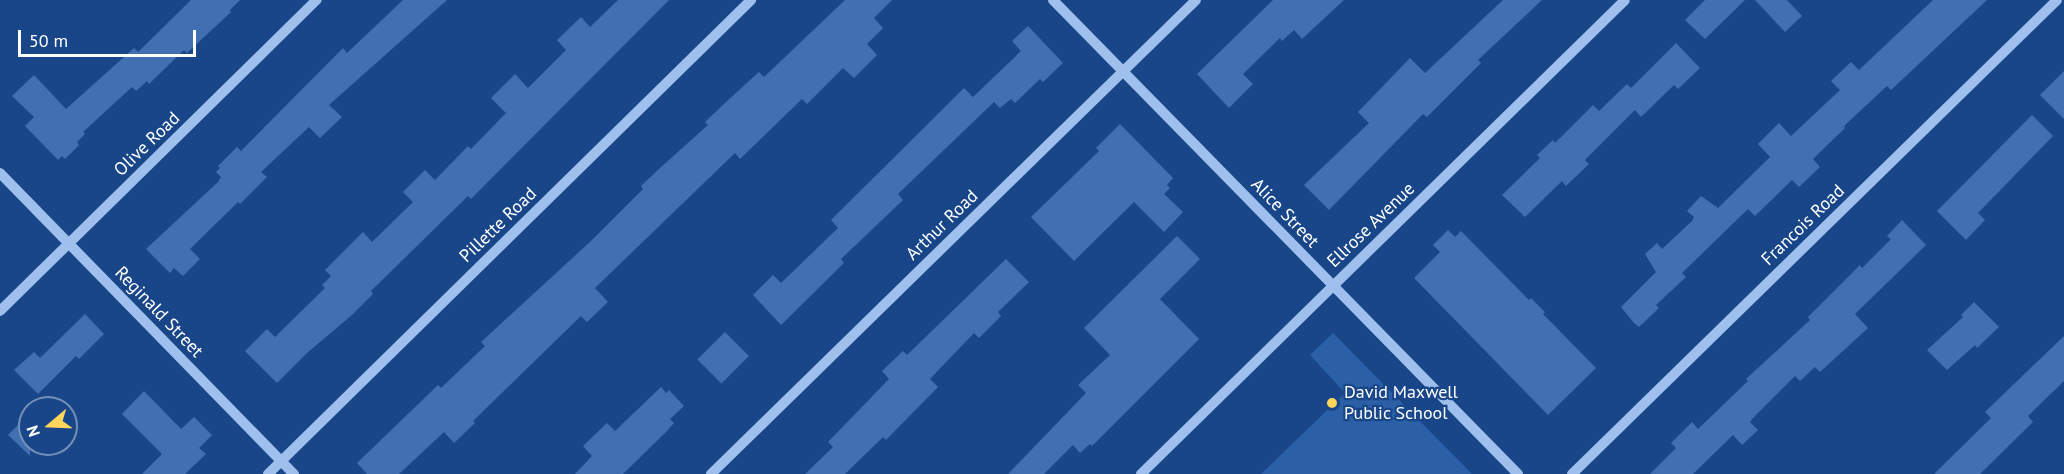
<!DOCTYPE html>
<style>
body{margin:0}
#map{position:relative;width:2064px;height:474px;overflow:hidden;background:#184688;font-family:"PT Sans",sans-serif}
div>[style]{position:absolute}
.green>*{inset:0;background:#2b5fa6}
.building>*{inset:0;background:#4070b1;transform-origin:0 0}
.minor>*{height:10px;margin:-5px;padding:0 5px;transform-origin:5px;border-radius:5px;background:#9fc0ed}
.dots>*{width:16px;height:16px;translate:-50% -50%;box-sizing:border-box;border:3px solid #184688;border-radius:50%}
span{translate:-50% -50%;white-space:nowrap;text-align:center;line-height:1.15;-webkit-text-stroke:4.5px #184688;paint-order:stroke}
.street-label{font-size:18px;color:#fff}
.poi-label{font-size:18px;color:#fff}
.left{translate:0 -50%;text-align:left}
.north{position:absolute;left:18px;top:396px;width:60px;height:60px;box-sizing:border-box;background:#184688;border:2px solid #7490b8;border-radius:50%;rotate:251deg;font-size:16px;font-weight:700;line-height:24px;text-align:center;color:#fff}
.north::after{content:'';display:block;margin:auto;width:21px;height:27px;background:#ffd55c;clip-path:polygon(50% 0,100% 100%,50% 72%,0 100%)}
.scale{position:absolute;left:18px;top:30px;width:178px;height:27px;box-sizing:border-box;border:3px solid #fff;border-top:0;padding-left:8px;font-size:18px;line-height:21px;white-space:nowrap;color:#fff;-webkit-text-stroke:4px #184688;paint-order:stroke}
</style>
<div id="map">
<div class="green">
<i style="clip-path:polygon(1333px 333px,1472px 474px,1261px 474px,1345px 393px,1310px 355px)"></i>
</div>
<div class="building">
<i style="clip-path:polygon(191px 0,240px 0,230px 10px,231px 12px,187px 53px,184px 50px,149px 84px,147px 81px,136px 91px,132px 87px,83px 132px,85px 134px,77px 142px,79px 145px,65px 159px,62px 156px,58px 160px,25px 126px,34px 117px,12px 96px,34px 75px,66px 109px,134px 48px,138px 52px)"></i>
<i style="clip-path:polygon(403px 0,447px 0,329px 105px,342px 117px,320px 138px,309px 127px,261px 172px,267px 177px,240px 204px,238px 202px,190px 249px,200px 259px,183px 276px,174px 268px,170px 273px,146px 249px,218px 182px,221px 177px,216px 172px,220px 168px,218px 166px,237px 147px,241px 151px,343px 48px,347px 53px)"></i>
<i style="clip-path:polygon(618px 0,669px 0,471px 199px,468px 196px,371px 291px,373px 294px,352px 315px,307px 353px,277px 383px,245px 351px,267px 329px,275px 337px,325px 288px,322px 285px,331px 276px,325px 270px,363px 232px,372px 242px,413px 202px,403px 192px,425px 170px,435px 180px,468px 146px,471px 149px,506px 113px,491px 98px,515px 74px,528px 88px,566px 50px,557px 40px,581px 17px,590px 27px)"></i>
<i style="clip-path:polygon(845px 0,892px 0,874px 18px,883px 28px,867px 44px,877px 55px,854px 78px,843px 68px,807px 104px,802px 99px,740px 159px,735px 153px,595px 288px,608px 302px,587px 322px,581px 316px,473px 421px,475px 423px,454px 443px,444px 432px,399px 474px,367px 474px,357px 463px,438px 385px,441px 388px,485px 346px,481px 342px,592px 240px,643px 189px,641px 186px,660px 168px,708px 125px,705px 122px,726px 102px,759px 72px,764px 77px)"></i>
<i style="clip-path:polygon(1273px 0,1344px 0,1302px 39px,1294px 30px,1282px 41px,1280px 38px,1243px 74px,1253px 84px,1229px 108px,1197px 74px)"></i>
<i style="clip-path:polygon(1503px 0,1542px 0,1478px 60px,1481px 63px,1427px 117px,1423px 114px,1329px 210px,1304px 185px,1369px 123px,1358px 112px,1410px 58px,1425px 73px)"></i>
<i style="clip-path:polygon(1705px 0,1745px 0,1705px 39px,1685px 20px)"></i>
<i style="clip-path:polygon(1755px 0,1787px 0,1802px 16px,1785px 32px)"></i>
<i style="clip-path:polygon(1933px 0,1987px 0,1891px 90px,1887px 86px,1844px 126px,1845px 128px,1813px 159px,1820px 167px,1799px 187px,1792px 180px,1755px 216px,1748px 209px,1682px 273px,1686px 277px,1656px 305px,1659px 308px,1639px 327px,1634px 323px,1621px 307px,1656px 272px,1645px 254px,1657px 243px,1662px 249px,1692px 221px,1694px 217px,1687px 211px,1701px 196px,1718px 208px,1770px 157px,1758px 144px,1779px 123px,1791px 136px,1840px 90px,1831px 81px,1851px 62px,1859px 70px)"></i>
<i style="clip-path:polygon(1028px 26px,1063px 63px,1043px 82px,1040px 79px,1015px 103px,1011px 99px,1000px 108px,994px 102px,898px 194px,903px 200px,841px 259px,844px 263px,781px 325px,753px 295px,773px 275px,781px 283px,838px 228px,831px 220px,964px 88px,973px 97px,1021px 51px,1012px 41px)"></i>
<i style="clip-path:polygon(1676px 43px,1700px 68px,1678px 89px,1674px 85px,1641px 117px,1635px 110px,1585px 160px,1589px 164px,1566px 186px,1562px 181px,1525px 217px,1502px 195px,1540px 158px,1537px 155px,1553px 140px,1555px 143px,1593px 105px,1599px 111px,1627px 84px,1631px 88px)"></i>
<i style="clip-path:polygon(2064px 71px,2064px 119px,2040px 95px)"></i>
<i style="clip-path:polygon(2032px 115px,2053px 136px,1978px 213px,1985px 220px,1966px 240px,1937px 211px)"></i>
<i style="clip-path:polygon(1120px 124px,1173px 178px,1167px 185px,1170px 188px,1164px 194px,1183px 212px,1164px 232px,1134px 202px,1074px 261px,1031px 217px,1099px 151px,1096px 148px)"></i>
<i style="clip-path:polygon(1902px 220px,1926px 245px,1855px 314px,1868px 328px,1820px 372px,1815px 367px,1800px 381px,1795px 376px,1753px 418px,1750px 422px,1758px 430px,1742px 445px,1733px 435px,1693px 474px,1650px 474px,1676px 448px,1671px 443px,1692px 422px,1698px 429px,1748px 381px,1746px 379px,1810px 320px,1808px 317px,1860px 265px,1862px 268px,1891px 239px,1887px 236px)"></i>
<i style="clip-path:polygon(1448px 230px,1455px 237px,1461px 231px,1529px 300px,1531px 298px,1545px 312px,1543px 314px,1596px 368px,1548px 415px,1414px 278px,1440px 252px,1433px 245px)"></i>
<i style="clip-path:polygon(1177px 236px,1200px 259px,1160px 299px,1199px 339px,1092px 446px,1090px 444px,1080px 453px,1073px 445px,1044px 474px,1008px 474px,1086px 393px,1078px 385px,1110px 355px,1084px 328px)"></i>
<i style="clip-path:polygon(1006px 259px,1029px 282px,998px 312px,1001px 316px,979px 338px,974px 333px,930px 379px,938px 387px,886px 440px,883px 437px,845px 474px,805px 474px,833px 447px,828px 442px,889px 379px,882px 371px,903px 351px,907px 355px)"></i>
<i style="clip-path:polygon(1974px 302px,1999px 327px,1977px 348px,1975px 345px,1947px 370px,1927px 350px,1963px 317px,1961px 315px)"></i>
<i style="clip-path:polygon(85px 314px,104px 334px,79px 359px,76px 356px,38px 394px,14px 370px,34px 352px,40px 358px)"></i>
<i style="left:725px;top:332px;width:34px;height:39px;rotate:45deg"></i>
<i style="clip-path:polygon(2064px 336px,2064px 381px,2028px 416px,2033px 422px,1980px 474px,1934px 474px,1991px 418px,1985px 412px)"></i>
<i style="clip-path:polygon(661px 387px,666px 393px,669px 390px,684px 406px,670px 419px,674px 423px,666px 432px,623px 474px,575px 474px,592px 456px,583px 446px,607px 423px,615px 431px)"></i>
<i style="clip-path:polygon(144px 391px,181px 429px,194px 417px,212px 435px,199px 448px,206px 454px,185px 474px,142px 474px,162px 454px,122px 414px)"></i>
<i style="clip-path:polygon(30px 413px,30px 456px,8px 435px)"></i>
</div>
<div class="minor">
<i style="left:1053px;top:0;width:664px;rotate:45.55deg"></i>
<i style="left:0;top:173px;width:421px;rotate:45.7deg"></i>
<i style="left:0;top:311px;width:444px;rotate:-44.5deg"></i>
<i style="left:268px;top:474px;width:677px;rotate:-44.46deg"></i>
<i style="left:711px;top:474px;width:678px;rotate:-44.34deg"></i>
<i style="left:1141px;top:474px;width:677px;rotate:-44.4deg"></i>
<i style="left:1572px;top:474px;width:678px;rotate:-44.34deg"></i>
</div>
<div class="dots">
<i style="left:1332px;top:403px;background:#ffd55c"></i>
</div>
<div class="street-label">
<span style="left:147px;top:144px;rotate:-44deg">Olive Road</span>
<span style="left:1285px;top:213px;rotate:46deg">Alice Street</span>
<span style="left:498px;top:225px;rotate:-44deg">Pillette Road</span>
<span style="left:942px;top:225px;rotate:-44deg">Arthur Road</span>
<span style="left:1371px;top:225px;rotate:-44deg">Ellrose Avenue</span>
<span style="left:1803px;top:225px;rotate:-44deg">Francois Road</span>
<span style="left:159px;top:312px;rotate:46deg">Reginald Street</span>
</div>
<div class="poi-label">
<span class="left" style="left:1344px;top:403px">David Maxwell<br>Public School</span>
</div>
<div class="north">N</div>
<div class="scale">50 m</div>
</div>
